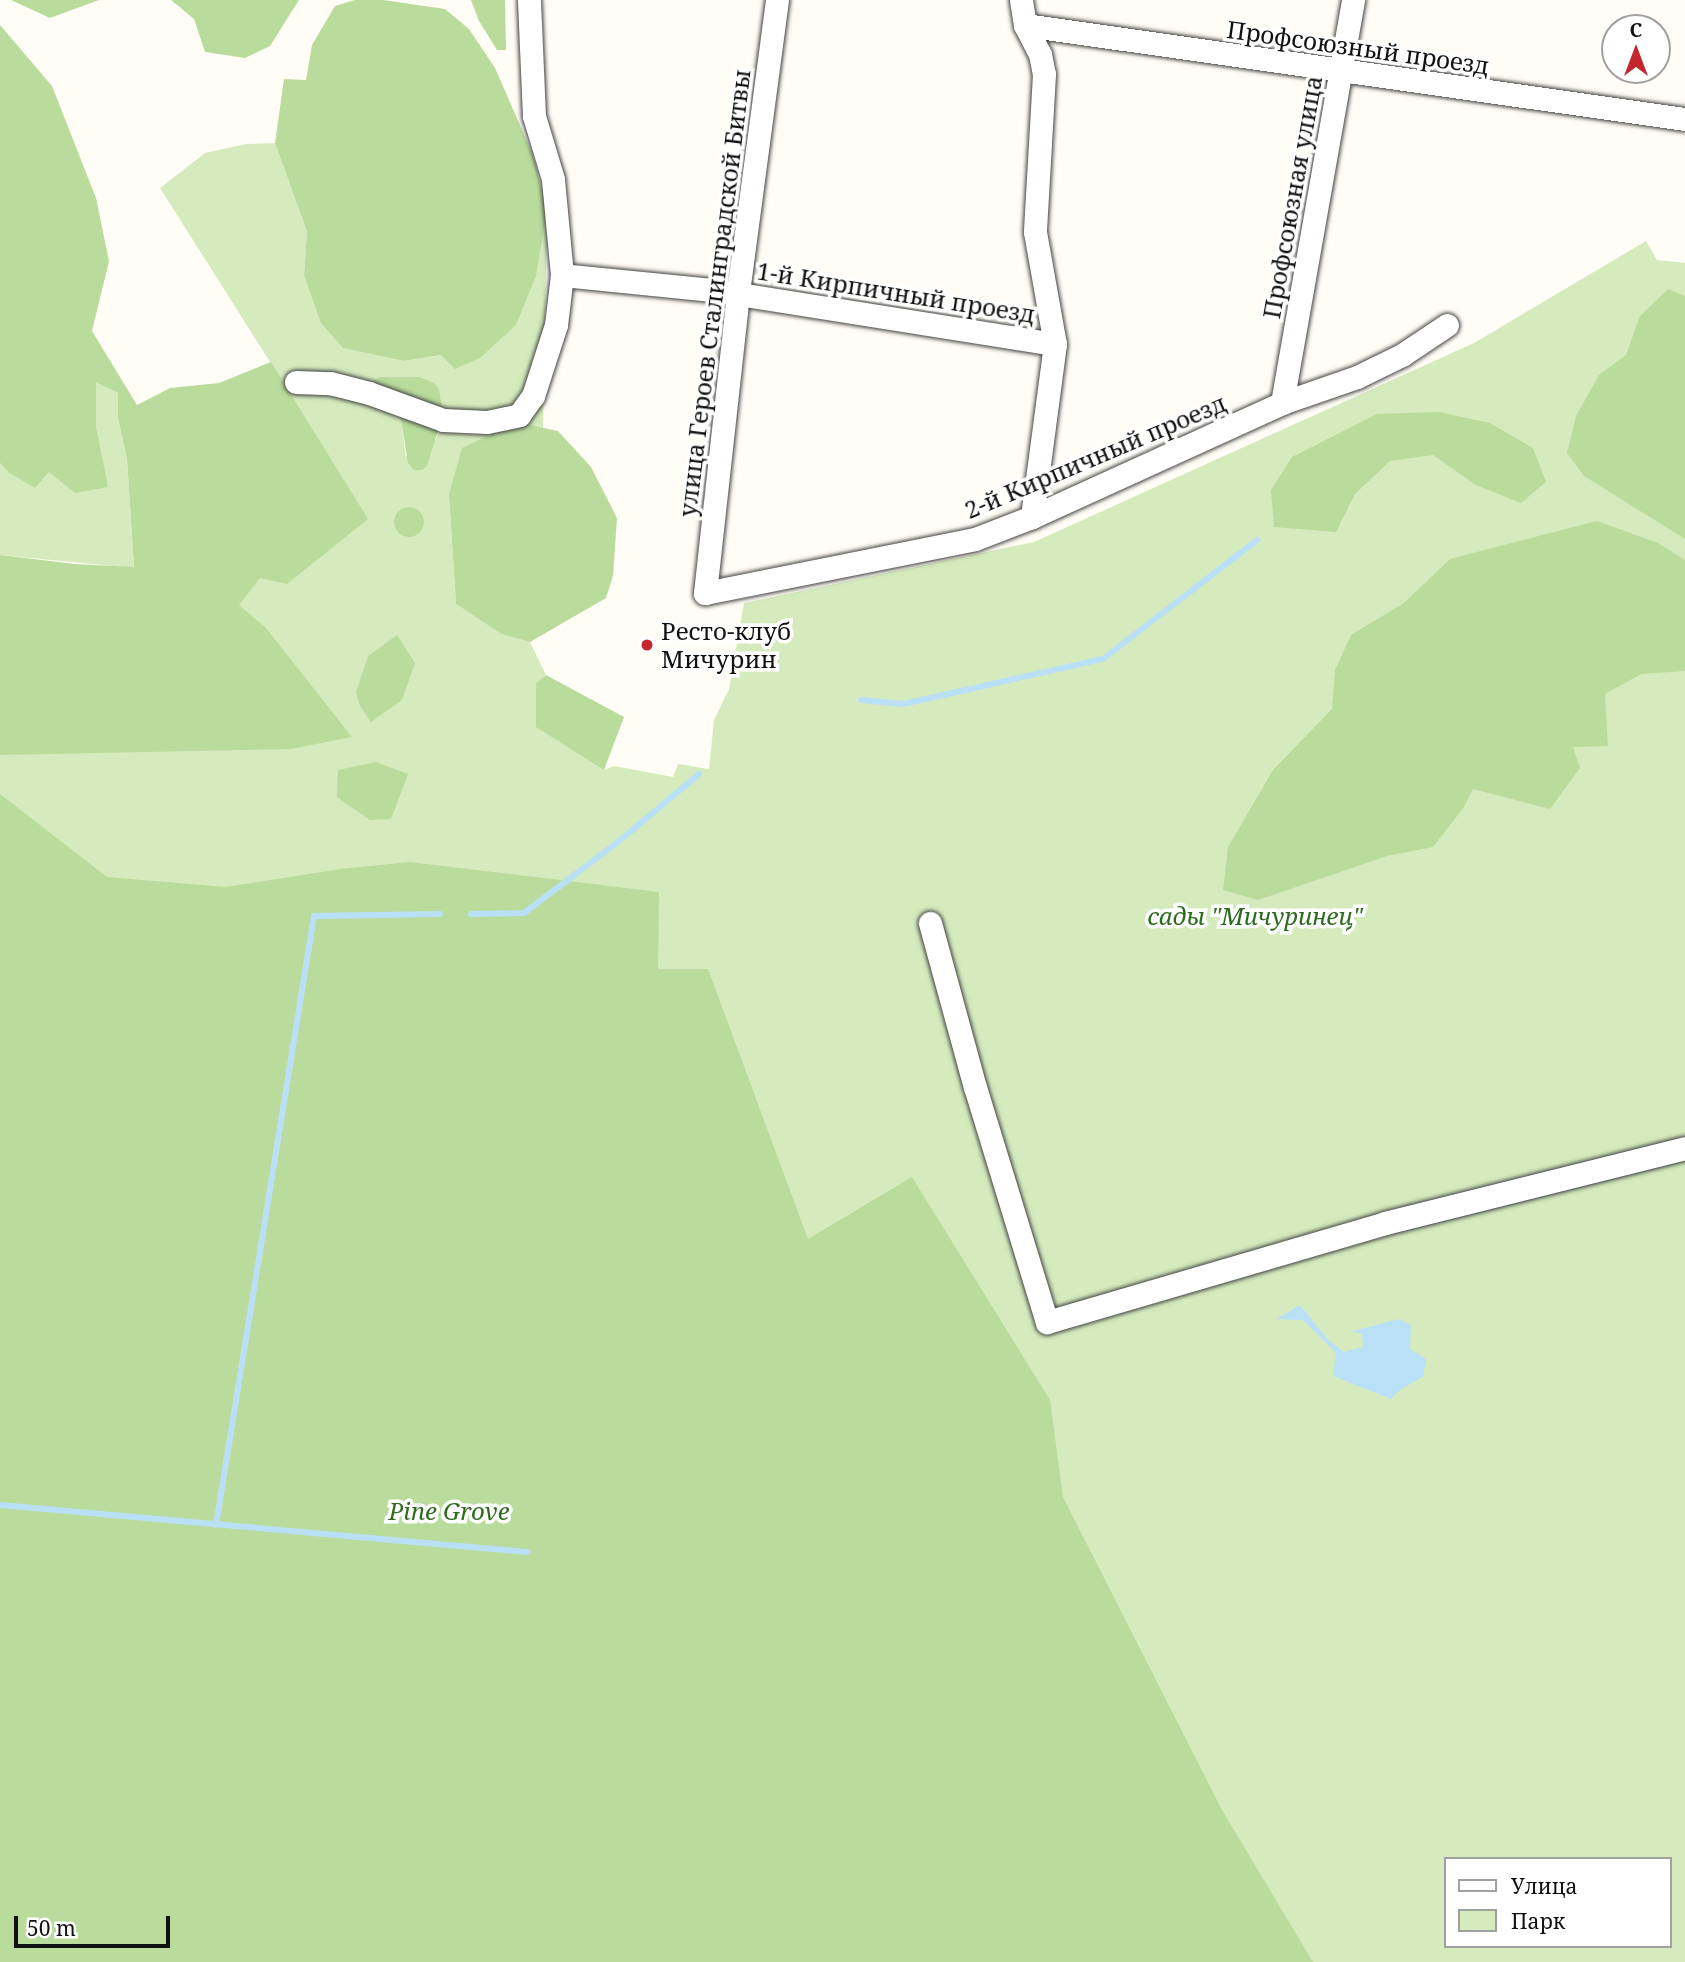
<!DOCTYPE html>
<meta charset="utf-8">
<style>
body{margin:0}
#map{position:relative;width:1685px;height:1962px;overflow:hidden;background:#fffdf5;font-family:"Noto Serif",serif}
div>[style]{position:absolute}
.green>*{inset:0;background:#d5ebbd}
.forest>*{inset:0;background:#b9dc9c}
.round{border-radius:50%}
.water>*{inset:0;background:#b9e0f7}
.stream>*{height:6px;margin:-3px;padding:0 3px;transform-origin:3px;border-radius:3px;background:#b9e0f7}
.roads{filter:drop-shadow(0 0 2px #444) drop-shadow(0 0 2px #444)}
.minor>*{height:23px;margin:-11.5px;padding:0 11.5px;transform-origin:11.5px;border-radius:11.5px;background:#fff}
.dots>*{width:19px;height:19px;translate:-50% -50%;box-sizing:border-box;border:4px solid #fff;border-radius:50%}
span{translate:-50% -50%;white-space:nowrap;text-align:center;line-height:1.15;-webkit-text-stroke:7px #fff;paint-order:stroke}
.street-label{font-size:24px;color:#111}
.poi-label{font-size:24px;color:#111}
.left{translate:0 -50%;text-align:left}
.park-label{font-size:24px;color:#2f6b1f;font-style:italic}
.legend{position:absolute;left:1444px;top:1857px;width:228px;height:91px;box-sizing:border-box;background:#fff;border:2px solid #a0a0a0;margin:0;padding:9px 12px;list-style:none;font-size:21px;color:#111}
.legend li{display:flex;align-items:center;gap:14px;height:35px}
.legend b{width:35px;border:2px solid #a0a0a0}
.north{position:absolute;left:1601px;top:14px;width:70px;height:70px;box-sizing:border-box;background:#fff;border:2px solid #a0a0a0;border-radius:50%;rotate:0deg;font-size:19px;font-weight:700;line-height:28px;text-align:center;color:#111}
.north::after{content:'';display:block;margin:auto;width:24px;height:32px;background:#c4262e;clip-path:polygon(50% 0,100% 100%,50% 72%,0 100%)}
.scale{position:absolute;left:14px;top:1916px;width:156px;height:32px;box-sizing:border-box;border:4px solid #111;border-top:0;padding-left:9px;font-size:21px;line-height:24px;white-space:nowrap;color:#111;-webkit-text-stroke:5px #fff;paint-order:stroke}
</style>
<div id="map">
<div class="green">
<i style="clip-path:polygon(evenodd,275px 143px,307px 232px,304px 275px,344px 348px,404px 361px,442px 355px,547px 209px,543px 428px,516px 422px,449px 494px,456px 604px,501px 634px,530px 642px,546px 675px,536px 683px,604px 770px,614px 766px,673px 777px,678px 764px,709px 769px,714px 720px,729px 689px,744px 603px,1034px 542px,1474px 343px,1646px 241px,1657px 260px,1685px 263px,1685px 1962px,0 1962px,0 564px,191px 591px,315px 433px,160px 188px,205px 153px,246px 144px,275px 143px,389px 411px,440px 430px,435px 441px,406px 457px,401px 420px,389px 411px,275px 143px,1445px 1859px,1669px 1859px,1669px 1946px,1445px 1946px,1445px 1859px)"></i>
<i style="clip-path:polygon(96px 381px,118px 393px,118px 419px,127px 459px,134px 568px,0 555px,0 463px,8px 472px,49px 472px,107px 487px,96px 426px)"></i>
</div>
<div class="forest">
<i style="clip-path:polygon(11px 0,99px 0,50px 18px)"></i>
<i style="clip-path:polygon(171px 0,299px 0,270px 46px,245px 58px,205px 52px,194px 19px)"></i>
<i style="clip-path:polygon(355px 0,383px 0,445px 9px,469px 29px,495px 68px,533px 155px,547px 209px,536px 276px,516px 325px,480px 358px,455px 369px,441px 355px,404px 361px,343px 348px,321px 323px,304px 275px,307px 232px,275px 143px,284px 79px,306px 80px,312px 45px,335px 6px)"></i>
<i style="clip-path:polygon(471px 0,505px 0,506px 50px,497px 50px,479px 21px)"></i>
<i style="clip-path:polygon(0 25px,52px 86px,96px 198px,109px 261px,92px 331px,137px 405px,170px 388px,219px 383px,271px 362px,368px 519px,287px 584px,260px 578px,239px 605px,266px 628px,352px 737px,291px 749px,0 755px,0 555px,75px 564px,134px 567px,127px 459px,118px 419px,118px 393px,96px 382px,96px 426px,108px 487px,75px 493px,49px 472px,35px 488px,8px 472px,0 463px)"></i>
<i style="clip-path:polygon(1668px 289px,1685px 296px,1685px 539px,1584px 476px,1567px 453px,1576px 416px,1599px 375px,1626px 355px,1640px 316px)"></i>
<i style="clip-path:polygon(380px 377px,420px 377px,434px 383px,439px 389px,443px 415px,427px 466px,422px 470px,414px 470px,408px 463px,401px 420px,396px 414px,372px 408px,367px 401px,368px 384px)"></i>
<i style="clip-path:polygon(1439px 412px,1490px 423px,1533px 448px,1546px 482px,1521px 503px,1476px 485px,1433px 455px,1390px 461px,1355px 494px,1336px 532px,1274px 527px,1271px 490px,1292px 457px,1377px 414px)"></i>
<i style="clip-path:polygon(516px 422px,558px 431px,591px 467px,617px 518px,613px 576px,606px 598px,530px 642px,501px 634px,456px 604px,449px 494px,462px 448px)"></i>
<i class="round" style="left:394px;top:507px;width:30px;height:30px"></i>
<i style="clip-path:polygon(1597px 521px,1658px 543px,1685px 560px,1685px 671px,1641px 674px,1605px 694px,1608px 746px,1573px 747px,1580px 768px,1550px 809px,1473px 789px,1464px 807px,1433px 847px,1387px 856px,1258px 900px,1223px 890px,1228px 847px,1273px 770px,1332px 709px,1335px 670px,1351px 635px,1404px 603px,1450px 559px)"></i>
<i style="clip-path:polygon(397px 635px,415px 663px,402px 700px,371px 722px,360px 706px,356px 692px,368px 656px)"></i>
<i style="clip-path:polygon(546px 675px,624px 717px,604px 770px,536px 727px,536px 683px)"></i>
<i style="clip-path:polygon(376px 762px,408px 774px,391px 819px,370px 820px,337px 797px,338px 770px)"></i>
<i style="clip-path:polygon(0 794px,107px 877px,226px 887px,341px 869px,410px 862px,659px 892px,658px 969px,708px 969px,808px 1239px,912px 1177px,1050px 1400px,1063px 1497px,1222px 1810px,1313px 1962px,0 1962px)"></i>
</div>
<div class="water">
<i style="clip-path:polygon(1300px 1305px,1328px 1340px,1344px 1352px,1363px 1347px,1362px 1333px,1350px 1332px,1398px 1319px,1411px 1325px,1410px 1349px,1426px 1359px,1423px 1377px,1401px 1389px,1391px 1399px,1333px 1376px,1336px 1353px,1303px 1320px,1276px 1319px)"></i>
</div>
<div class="stream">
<i style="left:861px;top:700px;width:42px;rotate:5.4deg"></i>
<i style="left:903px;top:704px;width:205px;rotate:-12.7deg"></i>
<i style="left:1103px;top:659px;width:195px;rotate:-37.7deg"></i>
<i style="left:471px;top:914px;width:53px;rotate:-1.1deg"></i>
<i style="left:524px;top:913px;width:118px;rotate:-37.1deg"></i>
<i style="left:618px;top:842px;width:106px;rotate:-40deg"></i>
<i style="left:0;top:1505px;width:529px;rotate:5.1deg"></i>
<i style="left:216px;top:1525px;width:617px;rotate:-80.86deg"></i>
<i style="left:314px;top:916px;width:126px;rotate:-0.9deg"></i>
</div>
<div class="roads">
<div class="minor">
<i style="left:777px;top:0;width:297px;rotate:97.6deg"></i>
<i style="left:738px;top:294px;width:301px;rotate:96.3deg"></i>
<i style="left:705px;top:593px;width:275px;rotate:-11.3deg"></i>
<i style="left:975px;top:539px;width:61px;rotate:-21.1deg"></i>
<i style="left:1032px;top:517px;width:275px;rotate:-24.5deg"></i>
<i style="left:1282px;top:403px;width:79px;rotate:-19.1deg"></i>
<i style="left:1357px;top:377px;width:50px;rotate:-26.1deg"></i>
<i style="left:1402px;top:355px;width:54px;rotate:-33.7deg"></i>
<i style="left:1021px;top:0;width:25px;rotate:81deg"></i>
<i style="left:1025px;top:25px;width:33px;rotate:63deg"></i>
<i style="left:1040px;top:54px;width:20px;rotate:79deg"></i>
<i style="left:1044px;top:74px;width:158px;rotate:93.3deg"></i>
<i style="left:1035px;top:232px;width:114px;rotate:79.9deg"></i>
<i style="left:1055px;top:344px;width:175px;rotate:97.6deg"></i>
<i style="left:1025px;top:25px;width:667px;rotate:8.11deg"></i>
<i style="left:562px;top:275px;width:152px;rotate:5.7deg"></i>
<i style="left:713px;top:290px;width:346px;rotate:9deg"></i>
<i style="left:296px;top:382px;width:34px;rotate:2deg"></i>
<i style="left:330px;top:383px;width:40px;rotate:14.4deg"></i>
<i style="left:369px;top:393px;width:79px;rotate:20deg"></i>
<i style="left:443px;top:420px;width:44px;rotate:2.6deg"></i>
<i style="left:487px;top:422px;width:33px;rotate:-12deg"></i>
<i style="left:519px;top:415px;width:24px;rotate:-54deg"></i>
<i style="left:533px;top:396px;width:75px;rotate:-72.1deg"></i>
<i style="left:556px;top:325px;width:50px;rotate:-83.2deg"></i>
<i style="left:562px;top:275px;width:96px;rotate:-95.4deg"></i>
<i style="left:553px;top:179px;width:66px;rotate:-106.8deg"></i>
<i style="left:534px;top:116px;width:116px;rotate:-92.5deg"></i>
<i style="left:1282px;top:403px;width:409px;rotate:-80deg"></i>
<i style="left:930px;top:923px;width:170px;rotate:74.7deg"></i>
<i style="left:975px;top:1087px;width:246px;rotate:73deg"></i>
<i style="left:1047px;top:1322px;width:352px;rotate:-16.3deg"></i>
<i style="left:1385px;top:1223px;width:309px;rotate:-14deg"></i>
</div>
</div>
<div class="dots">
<i style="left:647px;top:645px;background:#c4262e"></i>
</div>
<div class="street-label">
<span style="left:1358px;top:47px;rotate:8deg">Профсоюзный проезд</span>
<span style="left:1292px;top:197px;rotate:-80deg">Профсоюзная улица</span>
<span style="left:896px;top:292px;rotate:9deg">1-й Кирпичный проезд</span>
<span style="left:714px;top:293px;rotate:-83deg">улица Героев Сталинградской Битвы</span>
<span style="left:1095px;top:456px;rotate:-23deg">2-й Кирпичный проезд</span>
</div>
<div class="poi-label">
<span class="left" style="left:661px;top:645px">Ресто-клуб<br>Мичурин</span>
</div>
<div class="park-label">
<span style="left:1255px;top:916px">сады "Мичуринец"</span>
<span style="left:449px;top:1511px">Pine Grove</span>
</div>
<ul class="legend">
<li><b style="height:9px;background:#fff"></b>Улица</li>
<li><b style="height:19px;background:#d5ebbd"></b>Парк</li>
</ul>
<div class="north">С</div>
<div class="scale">50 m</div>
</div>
